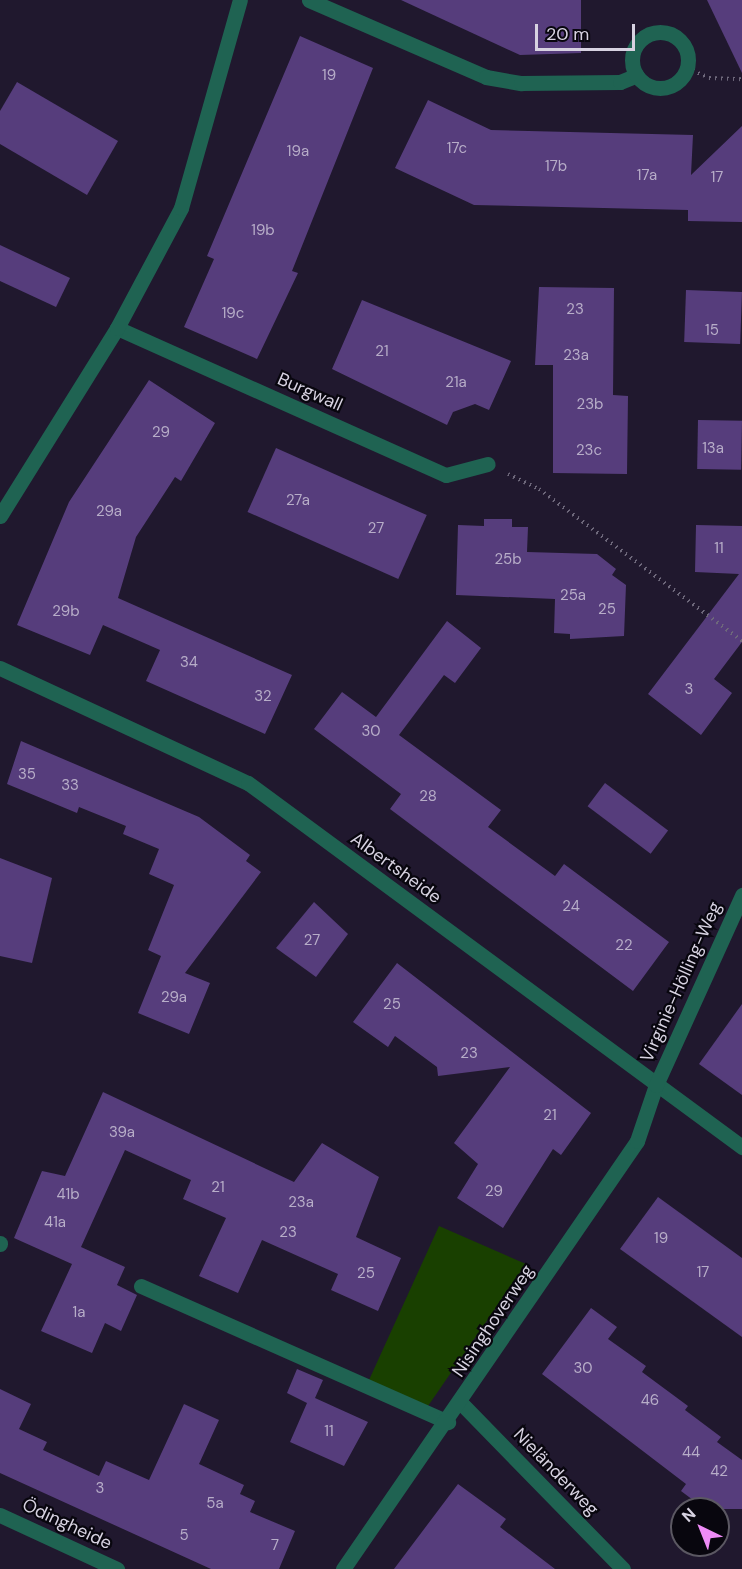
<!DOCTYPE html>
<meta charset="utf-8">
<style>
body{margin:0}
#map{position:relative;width:742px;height:1569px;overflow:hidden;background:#20182e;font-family:"DM Sans",sans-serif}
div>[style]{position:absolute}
.green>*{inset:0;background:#194000}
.building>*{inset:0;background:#563d7c;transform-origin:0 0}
.path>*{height:4px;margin-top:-2px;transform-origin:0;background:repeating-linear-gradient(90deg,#6e687b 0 1.5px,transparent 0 6px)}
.lane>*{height:15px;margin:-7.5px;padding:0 7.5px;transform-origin:7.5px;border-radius:7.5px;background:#1f6352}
.street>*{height:15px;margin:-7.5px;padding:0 7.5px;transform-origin:7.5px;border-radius:7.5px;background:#1f6352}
.street>.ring{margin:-7.5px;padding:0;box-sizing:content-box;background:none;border:15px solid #1f6352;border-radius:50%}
span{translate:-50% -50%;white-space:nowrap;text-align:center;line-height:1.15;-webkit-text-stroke:4.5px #08060e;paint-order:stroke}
.number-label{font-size:15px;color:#b7adc8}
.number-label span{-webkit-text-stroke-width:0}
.street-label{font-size:18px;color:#d7d2e1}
.north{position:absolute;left:670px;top:1497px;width:60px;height:60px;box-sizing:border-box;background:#08060e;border:2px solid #5b5862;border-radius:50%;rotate:317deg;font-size:16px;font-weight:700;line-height:24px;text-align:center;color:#d7d2e1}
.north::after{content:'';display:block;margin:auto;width:21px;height:27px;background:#ef8bf7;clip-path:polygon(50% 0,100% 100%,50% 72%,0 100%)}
.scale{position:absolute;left:535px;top:24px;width:100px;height:27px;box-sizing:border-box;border:3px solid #d7d2e1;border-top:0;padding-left:8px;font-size:18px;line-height:21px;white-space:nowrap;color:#d7d2e1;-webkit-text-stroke:4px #08060e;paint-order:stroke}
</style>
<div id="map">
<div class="green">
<i style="clip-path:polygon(439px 1226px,526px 1264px,428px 1406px,369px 1380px)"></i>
</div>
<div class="building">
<i style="clip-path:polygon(401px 0,581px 0,581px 53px,520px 55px)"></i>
<i style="clip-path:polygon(707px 0,742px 0,742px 73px)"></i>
<i style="clip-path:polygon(300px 36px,373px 68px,292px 271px,298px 273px,257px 359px,184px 327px,214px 259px,207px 256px)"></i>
<i style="clip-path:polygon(17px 82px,118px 141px,87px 195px,0 144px,0 111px)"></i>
<i style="clip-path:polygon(428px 100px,491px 130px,693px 135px,691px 175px,742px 126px,742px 222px,688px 221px,688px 210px,474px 205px,395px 168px)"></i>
<i style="clip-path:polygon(0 245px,70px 278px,56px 307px,0 281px)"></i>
<i style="clip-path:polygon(539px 287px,614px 288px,613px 395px,628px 396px,627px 474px,553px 473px,553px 365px,535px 365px)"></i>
<i style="left:686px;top:290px;width:56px;height:52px;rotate:2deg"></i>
<i style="clip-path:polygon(362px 300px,511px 361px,489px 410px,475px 404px,453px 412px,447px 425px,332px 369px)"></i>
<i style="clip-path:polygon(149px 380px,215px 423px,181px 481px,175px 477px,136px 537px,118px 598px,292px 675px,265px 734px,146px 681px,160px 650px,103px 625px,90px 655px,17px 625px,69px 502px)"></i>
<i style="left:698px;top:420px;width:44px;height:49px;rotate:1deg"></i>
<i style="left:276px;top:448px;width:165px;height:70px;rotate:24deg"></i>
<i style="clip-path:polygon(484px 519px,512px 519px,512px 527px,528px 527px,527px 552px,597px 554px,616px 569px,612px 575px,626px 585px,624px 636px,570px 639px,570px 634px,554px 633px,555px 599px,456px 595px,458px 525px,484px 526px)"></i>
<i style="clip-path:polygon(696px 525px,742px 526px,742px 642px,714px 679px,732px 693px,701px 735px,648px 694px,739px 574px,695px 572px)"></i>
<i style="clip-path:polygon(447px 621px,481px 648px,455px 683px,444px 675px,399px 735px,501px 810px,488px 827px,555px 876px,564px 864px,669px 942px,633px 991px,390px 809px,401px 794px,314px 729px,342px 692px,376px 717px)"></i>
<i style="clip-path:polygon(21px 741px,199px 817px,250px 855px,246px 861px,261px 872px,185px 973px,210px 983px,189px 1034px,138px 1013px,161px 956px,148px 950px,174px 885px,149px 874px,159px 849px,123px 834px,126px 826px,79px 807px,77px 813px,7px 784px)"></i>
<i style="left:605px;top:783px;width:79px;height:29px;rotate:37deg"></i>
<i style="clip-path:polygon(0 858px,52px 878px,32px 963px,0 956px)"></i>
<i style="clip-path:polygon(314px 902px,348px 934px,316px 977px,276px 948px)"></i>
<i style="clip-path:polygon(397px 963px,591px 1113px,561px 1155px,553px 1149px,503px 1228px,457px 1198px,478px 1164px,454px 1143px,510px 1067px,438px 1076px,437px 1067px,395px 1036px,388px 1047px,353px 1022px)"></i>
<i style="clip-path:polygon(742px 1004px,742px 1095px,699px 1064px)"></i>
<i style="clip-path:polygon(103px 1092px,294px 1182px,322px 1143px,379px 1177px,356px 1237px,401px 1258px,378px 1311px,331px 1290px,338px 1274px,262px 1240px,238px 1293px,199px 1276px,226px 1218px,183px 1199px,191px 1180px,125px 1150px,81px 1247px,125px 1267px,117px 1285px,137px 1295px,121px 1331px,105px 1323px,92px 1353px,41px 1331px,72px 1264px,14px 1238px,42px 1171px,65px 1176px)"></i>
<i style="clip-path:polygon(658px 1197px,742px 1258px,742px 1337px,620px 1249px)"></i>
<i style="clip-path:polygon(591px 1308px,617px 1327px,608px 1339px,646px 1366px,642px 1372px,688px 1406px,685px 1410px,721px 1437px,717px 1442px,742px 1460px,742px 1509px,705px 1509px,681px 1491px,686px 1484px,542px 1374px)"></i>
<i style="clip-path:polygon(297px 1369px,323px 1380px,315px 1398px,368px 1422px,344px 1466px,290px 1442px,307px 1403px,287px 1393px)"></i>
<i style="clip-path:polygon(0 1389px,31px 1404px,19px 1429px,47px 1442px,43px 1450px,99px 1476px,106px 1461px,149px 1480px,184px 1404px,219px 1420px,199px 1464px,244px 1485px,240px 1494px,255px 1501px,250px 1512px,295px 1531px,279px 1569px,211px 1569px,0 1473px)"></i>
<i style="clip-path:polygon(458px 1484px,506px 1519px,500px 1527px,555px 1569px,394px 1569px)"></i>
</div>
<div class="path">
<i style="left:687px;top:68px;width:24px;rotate:24deg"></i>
<i style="left:709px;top:78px;width:33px;rotate:2deg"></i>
<i style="left:508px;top:474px;width:34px;rotate:26deg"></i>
<i style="left:539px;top:489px;width:254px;rotate:36.8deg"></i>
</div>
<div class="lane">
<i style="left:0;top:1243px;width:1px;rotate:90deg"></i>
<i style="left:141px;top:1286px;width:336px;rotate:23.9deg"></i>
</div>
<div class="street">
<i style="left:309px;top:0;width:193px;rotate:23.5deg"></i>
<i style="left:486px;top:77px;width:36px;rotate:10deg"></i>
<i style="left:521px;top:83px;width:99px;rotate:-0.6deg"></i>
<i style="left:620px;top:82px;width:18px;rotate:-22deg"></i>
<i class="ring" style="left:632px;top:32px;width:41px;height:41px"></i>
<i style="left:117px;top:328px;width:360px;rotate:24.1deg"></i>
<i style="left:446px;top:475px;width:43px;rotate:-14.7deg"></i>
<i style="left:0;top:516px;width:221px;rotate:-58.1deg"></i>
<i style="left:117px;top:328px;width:136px;rotate:-61.9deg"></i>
<i style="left:181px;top:208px;width:216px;rotate:-74.2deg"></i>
<i style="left:0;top:668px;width:273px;rotate:24.9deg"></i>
<i style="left:248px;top:783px;width:614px;rotate:36.38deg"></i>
<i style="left:461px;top:1403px;width:232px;rotate:45.7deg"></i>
<i style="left:0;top:1515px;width:129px;rotate:24.8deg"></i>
<i style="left:343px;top:1569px;width:519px;rotate:-55.51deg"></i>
<i style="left:637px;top:1141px;width:59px;rotate:-71.3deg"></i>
<i style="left:656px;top:1085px;width:209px;rotate:-65.6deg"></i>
</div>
<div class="number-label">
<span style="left:329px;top:76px">19</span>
<span style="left:457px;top:149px">17c</span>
<span style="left:298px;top:152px">19a</span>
<span style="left:556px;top:167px">17b</span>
<span style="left:647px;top:176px">17a</span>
<span style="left:717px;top:178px">17</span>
<span style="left:263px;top:231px">19b</span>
<span style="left:575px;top:310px">23</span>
<span style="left:233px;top:314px">19c</span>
<span style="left:712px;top:331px">15</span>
<span style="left:382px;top:352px">21</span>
<span style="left:576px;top:356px">23a</span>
<span style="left:456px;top:383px">21a</span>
<span style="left:590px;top:405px">23b</span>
<span style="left:161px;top:433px">29</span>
<span style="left:713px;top:449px">13a</span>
<span style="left:589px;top:451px">23c</span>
<span style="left:298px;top:501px">27a</span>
<span style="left:109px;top:512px">29a</span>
<span style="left:376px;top:529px">27</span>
<span style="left:719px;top:549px">11</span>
<span style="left:508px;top:560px">25b</span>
<span style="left:573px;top:596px">25a</span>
<span style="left:607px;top:610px">25</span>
<span style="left:66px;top:612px">29b</span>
<span style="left:189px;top:663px">34</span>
<span style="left:689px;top:690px">3</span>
<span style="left:263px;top:697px">32</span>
<span style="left:371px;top:732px">30</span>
<span style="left:27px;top:775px">35</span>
<span style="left:70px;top:786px">33</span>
<span style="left:428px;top:797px">28</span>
<span style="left:571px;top:907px">24</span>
<span style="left:312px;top:941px">27</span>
<span style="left:624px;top:946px">22</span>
<span style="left:174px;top:998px">29a</span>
<span style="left:392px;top:1005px">25</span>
<span style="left:469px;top:1054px">23</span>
<span style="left:550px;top:1116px">21</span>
<span style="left:122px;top:1133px">39a</span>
<span style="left:218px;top:1188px">21</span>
<span style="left:494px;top:1192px">29</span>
<span style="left:68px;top:1195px">41b</span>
<span style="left:301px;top:1203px">23a</span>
<span style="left:55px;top:1223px">41a</span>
<span style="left:288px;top:1233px">23</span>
<span style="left:661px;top:1239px">19</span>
<span style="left:703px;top:1273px">17</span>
<span style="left:366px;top:1274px">25</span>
<span style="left:79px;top:1313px">1a</span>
<span style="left:583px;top:1369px">30</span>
<span style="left:650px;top:1401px">46</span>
<span style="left:329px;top:1432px">11</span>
<span style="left:691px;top:1453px">44</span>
<span style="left:719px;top:1472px">42</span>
<span style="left:100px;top:1489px">3</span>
<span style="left:215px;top:1504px">5a</span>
<span style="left:184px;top:1536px">5</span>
<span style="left:275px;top:1546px">7</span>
</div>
<div class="street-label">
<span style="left:310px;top:392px;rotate:24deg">Burgwall</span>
<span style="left:396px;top:868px;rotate:36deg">Albertsheide</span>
<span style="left:681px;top:982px;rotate:-66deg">Virginie-Hölling-Weg</span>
<span style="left:493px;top:1321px;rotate:-56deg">Nisinghoverweg</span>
<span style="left:556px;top:1472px;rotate:46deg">Nieländerweg</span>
<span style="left:67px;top:1524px;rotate:25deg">Ödingheide</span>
</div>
<div class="north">N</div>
<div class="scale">20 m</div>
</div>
